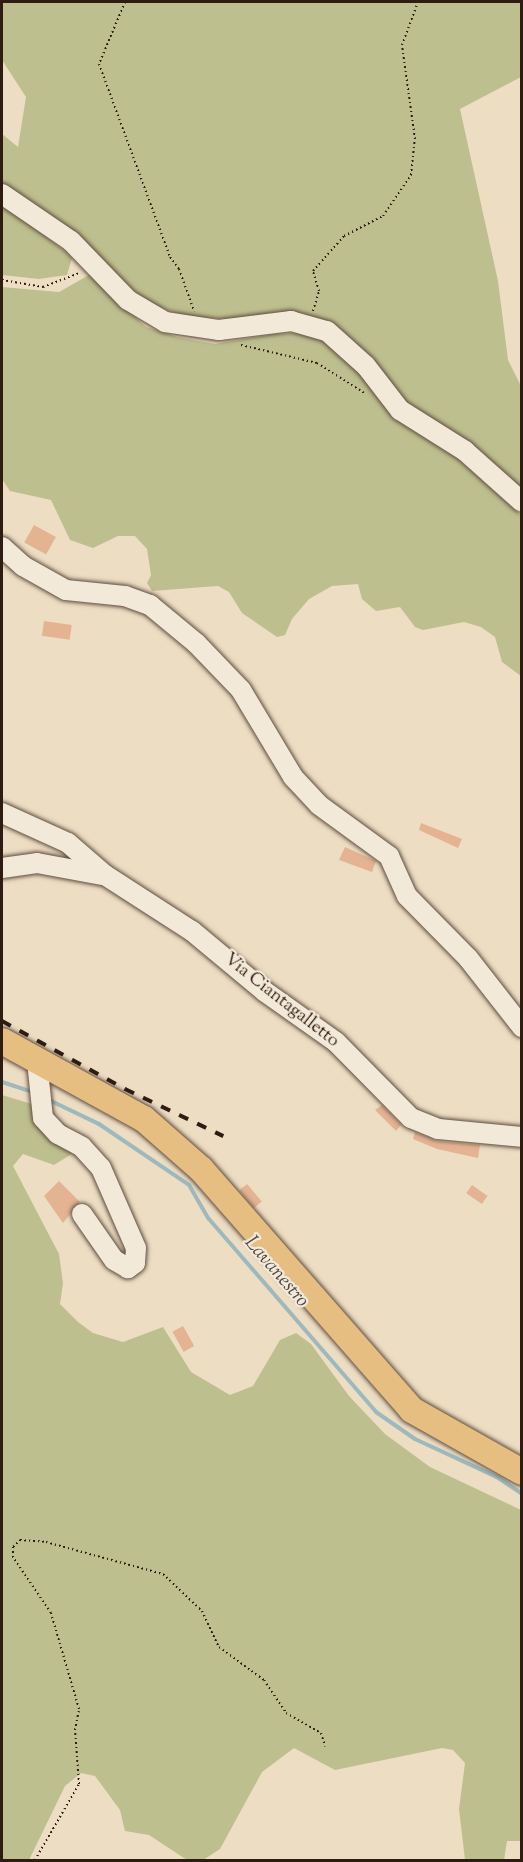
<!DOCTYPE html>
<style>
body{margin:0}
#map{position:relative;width:523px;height:1862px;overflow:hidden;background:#edddc3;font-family:"Sorts Mill Goudy",serif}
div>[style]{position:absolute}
.green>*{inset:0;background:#bebf8f}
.stream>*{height:4px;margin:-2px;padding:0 2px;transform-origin:2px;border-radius:2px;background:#9eb9be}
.building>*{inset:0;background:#e4b392;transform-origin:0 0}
.path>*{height:2px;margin-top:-1px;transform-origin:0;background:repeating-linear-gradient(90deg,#2e1b12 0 1.5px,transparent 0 4.5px)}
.roads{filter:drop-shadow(0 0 2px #5e4c3e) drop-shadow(0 0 2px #5e4c3e)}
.minor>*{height:20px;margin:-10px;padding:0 10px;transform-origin:10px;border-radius:10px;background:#f3e9d8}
.major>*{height:26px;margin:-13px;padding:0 13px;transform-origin:13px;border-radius:13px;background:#e6be82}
.rail>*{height:4px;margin-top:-2px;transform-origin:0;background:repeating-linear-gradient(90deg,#2e1b12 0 10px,transparent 0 20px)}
span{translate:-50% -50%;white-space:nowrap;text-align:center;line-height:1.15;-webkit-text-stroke:4.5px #f3e9d8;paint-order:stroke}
.street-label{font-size:18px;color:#2e1b12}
.water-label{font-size:20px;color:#504a46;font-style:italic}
.frame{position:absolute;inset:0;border:3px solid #2e1b12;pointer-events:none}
</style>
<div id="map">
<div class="green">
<i style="clip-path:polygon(2px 2px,521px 2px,521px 77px,460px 109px,498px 281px,508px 360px,521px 386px,521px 493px,399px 396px,332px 327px,184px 316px,147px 302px,33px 206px,2px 184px,2px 134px,18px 147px,26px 97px,2px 60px)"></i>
<i style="clip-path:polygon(2px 203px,66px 252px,72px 258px,67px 275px,39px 279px,2px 275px)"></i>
<i style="clip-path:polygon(89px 275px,146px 327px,177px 337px,215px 344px,274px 334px,305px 333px,329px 344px,502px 493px,521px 516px,521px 676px,502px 662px,495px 637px,481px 627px,464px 622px,423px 630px,415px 627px,400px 607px,376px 611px,362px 599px,358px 584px,332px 586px,309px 599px,292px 619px,285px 635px,277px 637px,242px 613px,229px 592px,218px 586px,152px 591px,147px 583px,151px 575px,147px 549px,135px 536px,118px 536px,93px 548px,70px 540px,51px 500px,10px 491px,2px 479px,2px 287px,59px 292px)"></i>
<i style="clip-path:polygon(2px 1095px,35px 1105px,78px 1150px,54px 1165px,23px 1154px,13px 1166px,59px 1254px,63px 1283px,60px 1304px,78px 1322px,93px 1333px,123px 1342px,163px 1327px,191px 1372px,230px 1395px,253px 1386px,280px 1340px,296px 1333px,311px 1344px,349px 1396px,385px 1434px,430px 1467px,521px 1510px,522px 1841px,507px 1841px,504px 1860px,465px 1860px,459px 1809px,465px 1763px,453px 1750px,442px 1748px,335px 1770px,294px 1748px,262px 1772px,220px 1849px,203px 1860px,187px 1860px,149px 1835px,125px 1831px,120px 1810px,95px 1776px,81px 1773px,65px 1786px,29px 1860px,2px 1860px)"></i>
</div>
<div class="stream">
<i style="left:2px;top:1082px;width:35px;rotate:18deg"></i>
<i style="left:47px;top:1099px;width:58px;rotate:25.7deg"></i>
<i style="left:99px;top:1124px;width:109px;rotate:34.1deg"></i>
<i style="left:189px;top:1185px;width:39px;rotate:60deg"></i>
<i style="left:209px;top:1219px;width:255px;rotate:49.1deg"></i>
<i style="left:376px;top:1412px;width:47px;rotate:34.7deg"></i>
<i style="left:415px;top:1439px;width:90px;rotate:24.9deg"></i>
<i style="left:497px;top:1477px;width:30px;rotate:34deg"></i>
</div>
<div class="building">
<i style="left:34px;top:525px;width:25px;height:20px;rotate:29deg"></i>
<i style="left:44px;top:621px;width:28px;height:15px;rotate:8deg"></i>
<i style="clip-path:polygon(421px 823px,462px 839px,458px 848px,419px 830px)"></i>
<i style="clip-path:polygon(345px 847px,376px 861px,372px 872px,339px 860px)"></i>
<i style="clip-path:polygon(382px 1105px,401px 1125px,396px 1131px,375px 1110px)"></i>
<i style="clip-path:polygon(415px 1132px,437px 1141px,480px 1145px,478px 1158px,437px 1149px,413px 1139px)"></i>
<i style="clip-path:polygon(59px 1181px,80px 1202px,63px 1223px,44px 1196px)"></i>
<i style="left:247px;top:1184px;width:23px;height:10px;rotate:50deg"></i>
<i style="left:472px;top:1185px;width:19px;height:10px;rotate:35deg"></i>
<i style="left:183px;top:1326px;width:23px;height:12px;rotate:61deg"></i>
</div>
<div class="path">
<i style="left:125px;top:2px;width:67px;rotate:112.8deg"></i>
<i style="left:99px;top:64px;width:206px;rotate:69.8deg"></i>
<i style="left:170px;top:257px;width:15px;rotate:53deg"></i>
<i style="left:179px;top:269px;width:45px;rotate:70.3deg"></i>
<i style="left:2px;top:280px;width:42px;rotate:9.7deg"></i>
<i style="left:43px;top:287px;width:40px;rotate:-21deg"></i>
<i style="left:313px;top:311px;width:21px;rotate:-73deg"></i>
<i style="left:319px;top:291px;width:21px;rotate:-107deg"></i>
<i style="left:313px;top:271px;width:47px;rotate:-48.5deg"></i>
<i style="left:344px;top:236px;width:44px;rotate:-27.1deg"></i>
<i style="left:383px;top:216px;width:50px;rotate:-55.7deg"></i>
<i style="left:411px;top:175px;width:36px;rotate:-84deg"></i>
<i style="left:415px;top:139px;width:95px;rotate:-97.9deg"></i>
<i style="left:402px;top:45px;width:46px;rotate:-69.6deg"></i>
<i style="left:241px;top:345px;width:78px;rotate:13.3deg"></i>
<i style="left:317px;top:363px;width:58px;rotate:32.3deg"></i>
<i style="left:35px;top:1860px;width:88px;rotate:-59.9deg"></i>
<i style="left:79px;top:1784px;width:54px;rotate:-94.2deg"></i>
<i style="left:75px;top:1730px;width:21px;rotate:-79deg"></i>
<i style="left:79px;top:1709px;width:100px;rotate:-106.3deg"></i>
<i style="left:51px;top:1613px;width:68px;rotate:-124.2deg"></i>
<i style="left:13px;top:1557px;width:10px;rotate:-90deg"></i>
<i style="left:13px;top:1547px;width:10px;rotate:-45deg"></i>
<i style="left:20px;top:1540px;width:26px;rotate:4deg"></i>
<i style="left:46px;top:1542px;width:121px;rotate:15.3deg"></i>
<i style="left:163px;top:1574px;width:54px;rotate:43.5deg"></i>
<i style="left:202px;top:1611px;width:40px;rotate:65deg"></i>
<i style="left:219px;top:1647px;width:56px;rotate:36.3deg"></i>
<i style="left:264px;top:1680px;width:40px;rotate:56deg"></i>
<i style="left:286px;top:1713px;width:40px;rotate:29.7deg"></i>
<i style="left:321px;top:1733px;width:14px;rotate:73deg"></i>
</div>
<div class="roads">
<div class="minor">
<i style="left:2px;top:194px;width:83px;rotate:34.3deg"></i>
<i style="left:71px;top:241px;width:82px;rotate:46deg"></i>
<i style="left:128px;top:300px;width:43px;rotate:30.7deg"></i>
<i style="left:165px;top:322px;width:55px;rotate:8.4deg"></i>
<i style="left:219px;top:330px;width:73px;rotate:-7.1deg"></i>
<i style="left:291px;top:321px;width:37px;rotate:16deg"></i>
<i style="left:327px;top:331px;width:52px;rotate:41.9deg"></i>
<i style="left:366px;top:366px;width:56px;rotate:52.3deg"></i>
<i style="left:400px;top:410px;width:77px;rotate:32.2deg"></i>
<i style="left:465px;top:451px;width:76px;rotate:41.8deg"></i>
<i style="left:2px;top:547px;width:28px;rotate:42deg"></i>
<i style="left:23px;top:566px;width:49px;rotate:29.2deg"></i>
<i style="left:66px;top:590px;width:59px;rotate:5.8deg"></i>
<i style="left:125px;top:596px;width:27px;rotate:20deg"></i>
<i style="left:150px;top:605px;width:60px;rotate:39.6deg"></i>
<i style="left:196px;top:643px;width:65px;rotate:46.2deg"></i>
<i style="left:241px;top:690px;width:101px;rotate:59.1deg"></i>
<i style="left:293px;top:777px;width:38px;rotate:47deg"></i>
<i style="left:319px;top:805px;width:87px;rotate:36.1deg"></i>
<i style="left:389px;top:856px;width:44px;rotate:65.8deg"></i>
<i style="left:407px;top:896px;width:87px;rotate:45.5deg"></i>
<i style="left:468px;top:958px;width:88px;rotate:52deg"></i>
<i style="left:2px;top:813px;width:72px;rotate:24.4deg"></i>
<i style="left:68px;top:843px;width:49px;rotate:40.9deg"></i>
<i style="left:105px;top:875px;width:103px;rotate:32.8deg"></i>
<i style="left:192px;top:931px;width:94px;rotate:39.8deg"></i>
<i style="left:264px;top:991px;width:88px;rotate:35.3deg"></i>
<i style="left:336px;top:1042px;width:107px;rotate:45.4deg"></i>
<i style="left:411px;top:1118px;width:29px;rotate:22deg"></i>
<i style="left:438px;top:1129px;width:84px;rotate:5.4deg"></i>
<i style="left:2px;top:868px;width:35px;rotate:-8deg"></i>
<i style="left:37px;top:863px;width:66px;rotate:10.5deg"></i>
<i style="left:37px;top:1061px;width:57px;rotate:84deg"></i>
<i style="left:43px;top:1118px;width:22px;rotate:47deg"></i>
<i style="left:58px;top:1134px;width:27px;rotate:28deg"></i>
<i style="left:82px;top:1147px;width:28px;rotate:48deg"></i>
<i style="left:101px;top:1168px;width:87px;rotate:66.4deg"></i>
<i style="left:136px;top:1248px;width:15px;rotate:94deg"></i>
<i style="left:135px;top:1263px;width:9px;rotate:144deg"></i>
<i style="left:128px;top:1268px;width:16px;rotate:-150deg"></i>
<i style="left:114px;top:1260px;width:56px;rotate:-124.8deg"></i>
</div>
<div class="major">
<i style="left:2px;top:1041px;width:162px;rotate:28.8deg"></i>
<i style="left:144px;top:1119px;width:76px;rotate:41.3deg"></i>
<i style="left:201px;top:1169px;width:320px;rotate:48.8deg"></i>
<i style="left:412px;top:1410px;width:126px;rotate:29.4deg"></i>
</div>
</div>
<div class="rail">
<i style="left:2px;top:1021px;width:141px;rotate:28.9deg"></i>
<i style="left:125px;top:1089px;width:109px;rotate:25.6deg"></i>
</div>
<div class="street-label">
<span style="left:281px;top:1001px;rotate:38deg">Via Ciantagalletto</span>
</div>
<div class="water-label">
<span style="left:276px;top:1272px;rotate:49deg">Lavanestro</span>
</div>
<div class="frame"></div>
</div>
